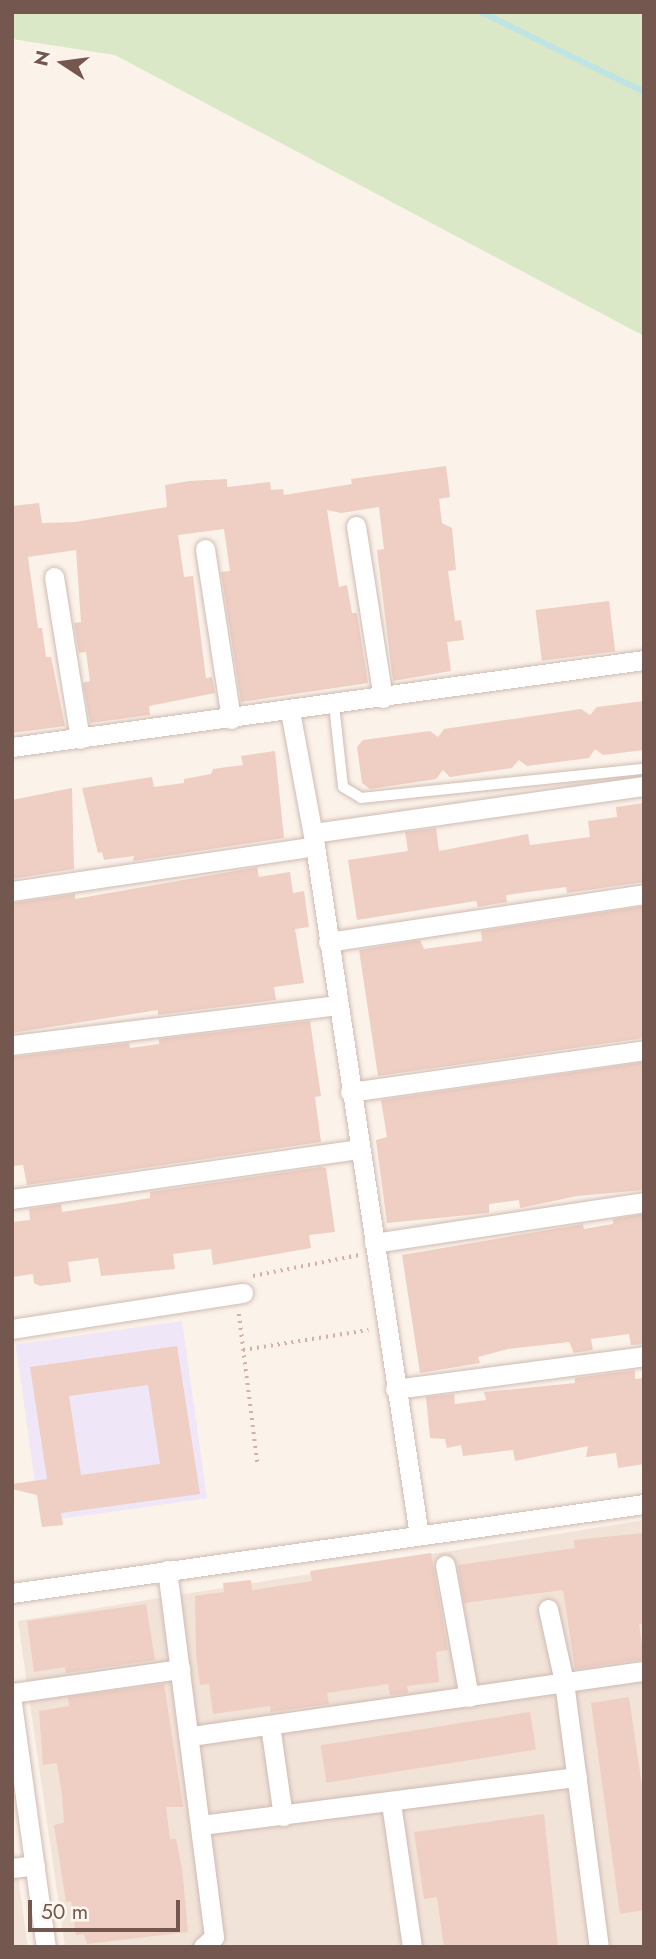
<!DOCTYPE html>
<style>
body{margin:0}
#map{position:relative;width:656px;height:1959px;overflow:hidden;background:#fbf2e9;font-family:Jost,sans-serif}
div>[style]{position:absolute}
.residential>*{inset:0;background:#f2e3d8}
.education>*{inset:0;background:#efe6f8;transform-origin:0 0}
.green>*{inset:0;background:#dae8c8}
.stream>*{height:6px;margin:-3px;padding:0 3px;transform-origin:3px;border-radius:3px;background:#bfe4e4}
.building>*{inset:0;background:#efcec3;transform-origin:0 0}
.path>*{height:3.5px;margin-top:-1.75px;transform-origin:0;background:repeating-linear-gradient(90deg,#d4b1a6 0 2px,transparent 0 7px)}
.roads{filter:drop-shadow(0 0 2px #cfbbb2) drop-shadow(0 0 2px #cfbbb2)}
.service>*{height:10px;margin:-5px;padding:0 5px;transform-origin:5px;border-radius:5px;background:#fff}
.minor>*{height:19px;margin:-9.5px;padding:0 9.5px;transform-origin:9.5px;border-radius:9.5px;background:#fff}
span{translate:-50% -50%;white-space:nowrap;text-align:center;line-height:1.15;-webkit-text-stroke:5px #fef6f0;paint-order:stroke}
.frame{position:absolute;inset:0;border:14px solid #74574e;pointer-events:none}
.north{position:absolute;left:28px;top:28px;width:70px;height:70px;-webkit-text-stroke:5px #fef6f0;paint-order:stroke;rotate:283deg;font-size:19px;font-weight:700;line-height:28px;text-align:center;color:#74574e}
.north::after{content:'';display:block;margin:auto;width:24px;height:32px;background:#74574e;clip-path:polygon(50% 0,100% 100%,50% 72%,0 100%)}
.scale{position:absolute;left:28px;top:1900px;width:152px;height:32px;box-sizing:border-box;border:4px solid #74574e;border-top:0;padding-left:9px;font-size:21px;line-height:24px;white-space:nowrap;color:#74574e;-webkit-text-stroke:5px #fef6f0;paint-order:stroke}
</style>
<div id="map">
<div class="residential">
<i style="clip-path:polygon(644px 1520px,644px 1947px,65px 1947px,18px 1621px)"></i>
<i style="clip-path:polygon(12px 1834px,28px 1947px,12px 1947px)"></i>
</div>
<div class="education">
<i style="left:182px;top:1321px;width:179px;height:168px;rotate:82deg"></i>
</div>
<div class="green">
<i style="clip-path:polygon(12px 12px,644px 12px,644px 336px,115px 55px,12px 39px)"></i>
</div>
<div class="stream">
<i style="left:481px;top:12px;width:182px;rotate:26.1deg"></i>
</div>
<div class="building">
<i style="clip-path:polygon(446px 466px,450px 497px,439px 499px,442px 523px,452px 528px,456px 570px,448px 571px,455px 621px,461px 620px,464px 640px,447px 642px,451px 671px,393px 681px,377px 550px,384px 549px,379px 507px,341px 513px,327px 510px,339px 587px,347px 585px,352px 613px,357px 613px,368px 683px,241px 702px,221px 572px,230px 571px,224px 529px,178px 535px,184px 577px,193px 576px,206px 678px,212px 677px,215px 693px,149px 706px,150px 715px,90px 723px,83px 683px,90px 681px,86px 652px,79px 653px,74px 623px,81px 622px,76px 550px,28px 557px,38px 628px,42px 628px,46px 657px,51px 657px,65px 726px,12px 733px,12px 506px,39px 503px,42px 523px,75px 522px,167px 507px,165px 485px,189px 481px,227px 479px,227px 487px,270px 482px,271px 490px,283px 489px,284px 495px,352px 484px,351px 479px)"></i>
<i style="left:609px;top:601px;width:51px;height:74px;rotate:83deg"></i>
<i style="clip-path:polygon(644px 701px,644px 750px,603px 755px,595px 749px,589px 758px,527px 766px,519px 760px,512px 768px,450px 777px,443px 770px,436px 779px,370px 789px,362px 783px,357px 747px,363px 740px,430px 731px,438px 737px,444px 729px,581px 709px,590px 715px,597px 707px)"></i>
<i style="clip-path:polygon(275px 751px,284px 838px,133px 861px,134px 856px,104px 860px,102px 852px,98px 853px,82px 788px,152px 777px,154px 787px,184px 783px,184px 779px,211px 774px,213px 769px,243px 765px,241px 756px)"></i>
<i style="clip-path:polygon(72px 788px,74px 869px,12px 879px,12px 800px)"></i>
<i style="clip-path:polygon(644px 803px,644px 882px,567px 893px,566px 887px,506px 895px,507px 902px,478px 907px,476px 901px,357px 920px,348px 860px,408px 851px,405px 832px,436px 828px,439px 851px,528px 834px,530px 845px,590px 837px,588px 821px,617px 817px,616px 807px)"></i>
<i style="clip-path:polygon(257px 867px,259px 877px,290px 872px,293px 893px,304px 891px,309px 927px,295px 929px,304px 983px,274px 987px,276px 1000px,158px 1015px,158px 1010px,12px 1033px,12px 903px,75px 894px,75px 899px)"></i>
<i style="clip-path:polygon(644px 906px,644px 1038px,378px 1076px,359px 950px,420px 940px,424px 949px,482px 941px,481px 931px)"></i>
<i style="clip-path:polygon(310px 1021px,321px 1096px,315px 1097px,321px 1142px,27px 1185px,23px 1165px,12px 1166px,12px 1057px,129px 1043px,130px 1048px,159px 1044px,159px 1039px)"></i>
<i style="clip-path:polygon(644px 1062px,644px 1190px,577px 1196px,520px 1208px,519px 1200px,489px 1204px,489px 1213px,387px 1223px,376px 1140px,387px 1137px,381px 1100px)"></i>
<i style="clip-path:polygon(321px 1167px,326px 1168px,335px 1232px,309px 1235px,311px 1248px,213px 1265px,211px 1249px,173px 1254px,175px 1269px,101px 1276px,98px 1258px,68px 1262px,71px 1282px,40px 1286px,34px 1283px,33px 1274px,12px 1277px,12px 1222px,30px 1220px,29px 1209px,61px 1204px,62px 1212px,121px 1203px,150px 1198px,150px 1192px)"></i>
<i style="clip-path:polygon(644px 1214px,644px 1344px,631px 1345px,629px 1334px,591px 1339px,593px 1350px,574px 1353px,569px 1342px,508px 1349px,478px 1357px,480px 1363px,420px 1373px,402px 1255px,583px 1224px,584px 1229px,613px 1224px,613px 1219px)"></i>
<i style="clip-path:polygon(evenodd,177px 1346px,200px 1494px,61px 1513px,63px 1525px,42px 1527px,37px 1495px,12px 1489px,12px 1484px,47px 1479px,30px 1367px,177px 1346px,148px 1385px,160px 1464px,81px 1475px,69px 1396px,148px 1385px)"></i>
<i style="clip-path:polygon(635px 1370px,635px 1379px,644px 1378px,644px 1464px,618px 1468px,616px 1453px,586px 1457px,588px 1446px,515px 1461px,513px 1450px,463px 1456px,461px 1445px,447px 1448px,445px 1439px,430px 1438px,426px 1397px,454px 1394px,455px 1404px,486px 1400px,484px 1392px,575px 1383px,575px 1378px)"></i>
<i style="clip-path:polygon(644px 1533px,644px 1624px,639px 1624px,644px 1659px,575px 1669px,563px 1590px,464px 1603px,458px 1565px,575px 1548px,574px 1540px)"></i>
<i style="clip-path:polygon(431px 1553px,448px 1650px,436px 1652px,439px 1682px,407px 1686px,408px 1693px,390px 1695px,388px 1684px,327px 1693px,329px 1704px,271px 1712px,270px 1706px,213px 1714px,209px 1684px,200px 1685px,196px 1655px,195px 1596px,224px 1592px,223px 1583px,251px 1580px,252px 1590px,312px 1581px,310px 1571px)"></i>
<i style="clip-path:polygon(146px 1604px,155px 1660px,66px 1673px,65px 1667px,34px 1672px,27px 1621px)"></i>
<i style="clip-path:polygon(164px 1684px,183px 1807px,166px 1807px,170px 1839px,176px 1839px,182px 1868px,188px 1932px,87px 1944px,84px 1934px,76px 1935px,71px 1901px,66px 1902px,54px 1825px,64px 1823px,62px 1796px,57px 1763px,43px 1765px,39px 1711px,69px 1706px,68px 1697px)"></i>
<i style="clip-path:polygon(629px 1697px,644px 1800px,644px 1910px,620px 1914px,591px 1703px)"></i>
<i style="left:530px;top:1712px;width:38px;height:212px;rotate:81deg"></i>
<i style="clip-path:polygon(544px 1814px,558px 1947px,444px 1947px,437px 1897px,424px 1899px,414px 1832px)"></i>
</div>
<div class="path">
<i style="left:253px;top:1276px;width:108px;rotate:-11.2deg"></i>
<i style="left:239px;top:1314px;width:153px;rotate:82.9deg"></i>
<i style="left:243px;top:1350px;width:127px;rotate:-9.1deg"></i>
</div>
<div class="roads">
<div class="service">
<i style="left:334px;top:705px;width:82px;rotate:83.7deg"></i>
<i style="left:343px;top:787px;width:21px;rotate:31deg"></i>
<i style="left:361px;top:798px;width:284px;rotate:-5.9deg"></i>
</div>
<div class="minor">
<i style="left:356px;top:526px;width:174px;rotate:81.1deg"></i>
<i style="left:205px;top:549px;width:172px;rotate:81.3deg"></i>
<i style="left:54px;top:577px;width:164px;rotate:80.9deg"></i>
<i style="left:290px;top:711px;width:137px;rotate:79.5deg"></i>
<i style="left:315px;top:846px;width:697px;rotate:81.42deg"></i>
<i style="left:12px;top:747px;width:638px;rotate:-7.84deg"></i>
<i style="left:313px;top:833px;width:334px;rotate:-8.1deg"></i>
<i style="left:12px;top:891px;width:306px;rotate:-8.4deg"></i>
<i style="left:328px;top:942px;width:320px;rotate:-8.6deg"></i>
<i style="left:12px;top:1045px;width:327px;rotate:-7deg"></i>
<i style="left:350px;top:1092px;width:297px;rotate:-8.1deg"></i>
<i style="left:12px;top:1199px;width:352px;rotate:-8.2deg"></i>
<i style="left:374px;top:1243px;width:273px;rotate:-8.6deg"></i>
<i style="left:12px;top:1329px;width:234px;rotate:-8.9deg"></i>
<i style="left:395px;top:1389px;width:251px;rotate:-7.5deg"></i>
<i style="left:445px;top:1565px;width:134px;rotate:79.7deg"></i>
<i style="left:167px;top:1570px;width:370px;rotate:82.7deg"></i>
<i style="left:214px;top:1937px;width:15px;rotate:138deg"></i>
<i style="left:12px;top:1593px;width:638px;rotate:-8.02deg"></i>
<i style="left:548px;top:1609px;width:75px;rotate:77.6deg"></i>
<i style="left:564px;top:1682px;width:267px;rotate:82.5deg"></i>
<i style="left:12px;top:1693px;width:170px;rotate:-8.1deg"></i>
<i style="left:12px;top:1703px;width:246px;rotate:82.1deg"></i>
<i style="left:270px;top:1725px;width:92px;rotate:81.9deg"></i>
<i style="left:191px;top:1736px;width:458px;rotate:-8.2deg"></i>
<i style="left:391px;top:1803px;width:146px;rotate:81.7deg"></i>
<i style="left:201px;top:1825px;width:379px;rotate:-7.3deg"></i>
<i style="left:12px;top:1868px;width:23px;rotate:-7deg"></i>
</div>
</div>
<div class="frame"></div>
<div class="north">N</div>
<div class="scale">50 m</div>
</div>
